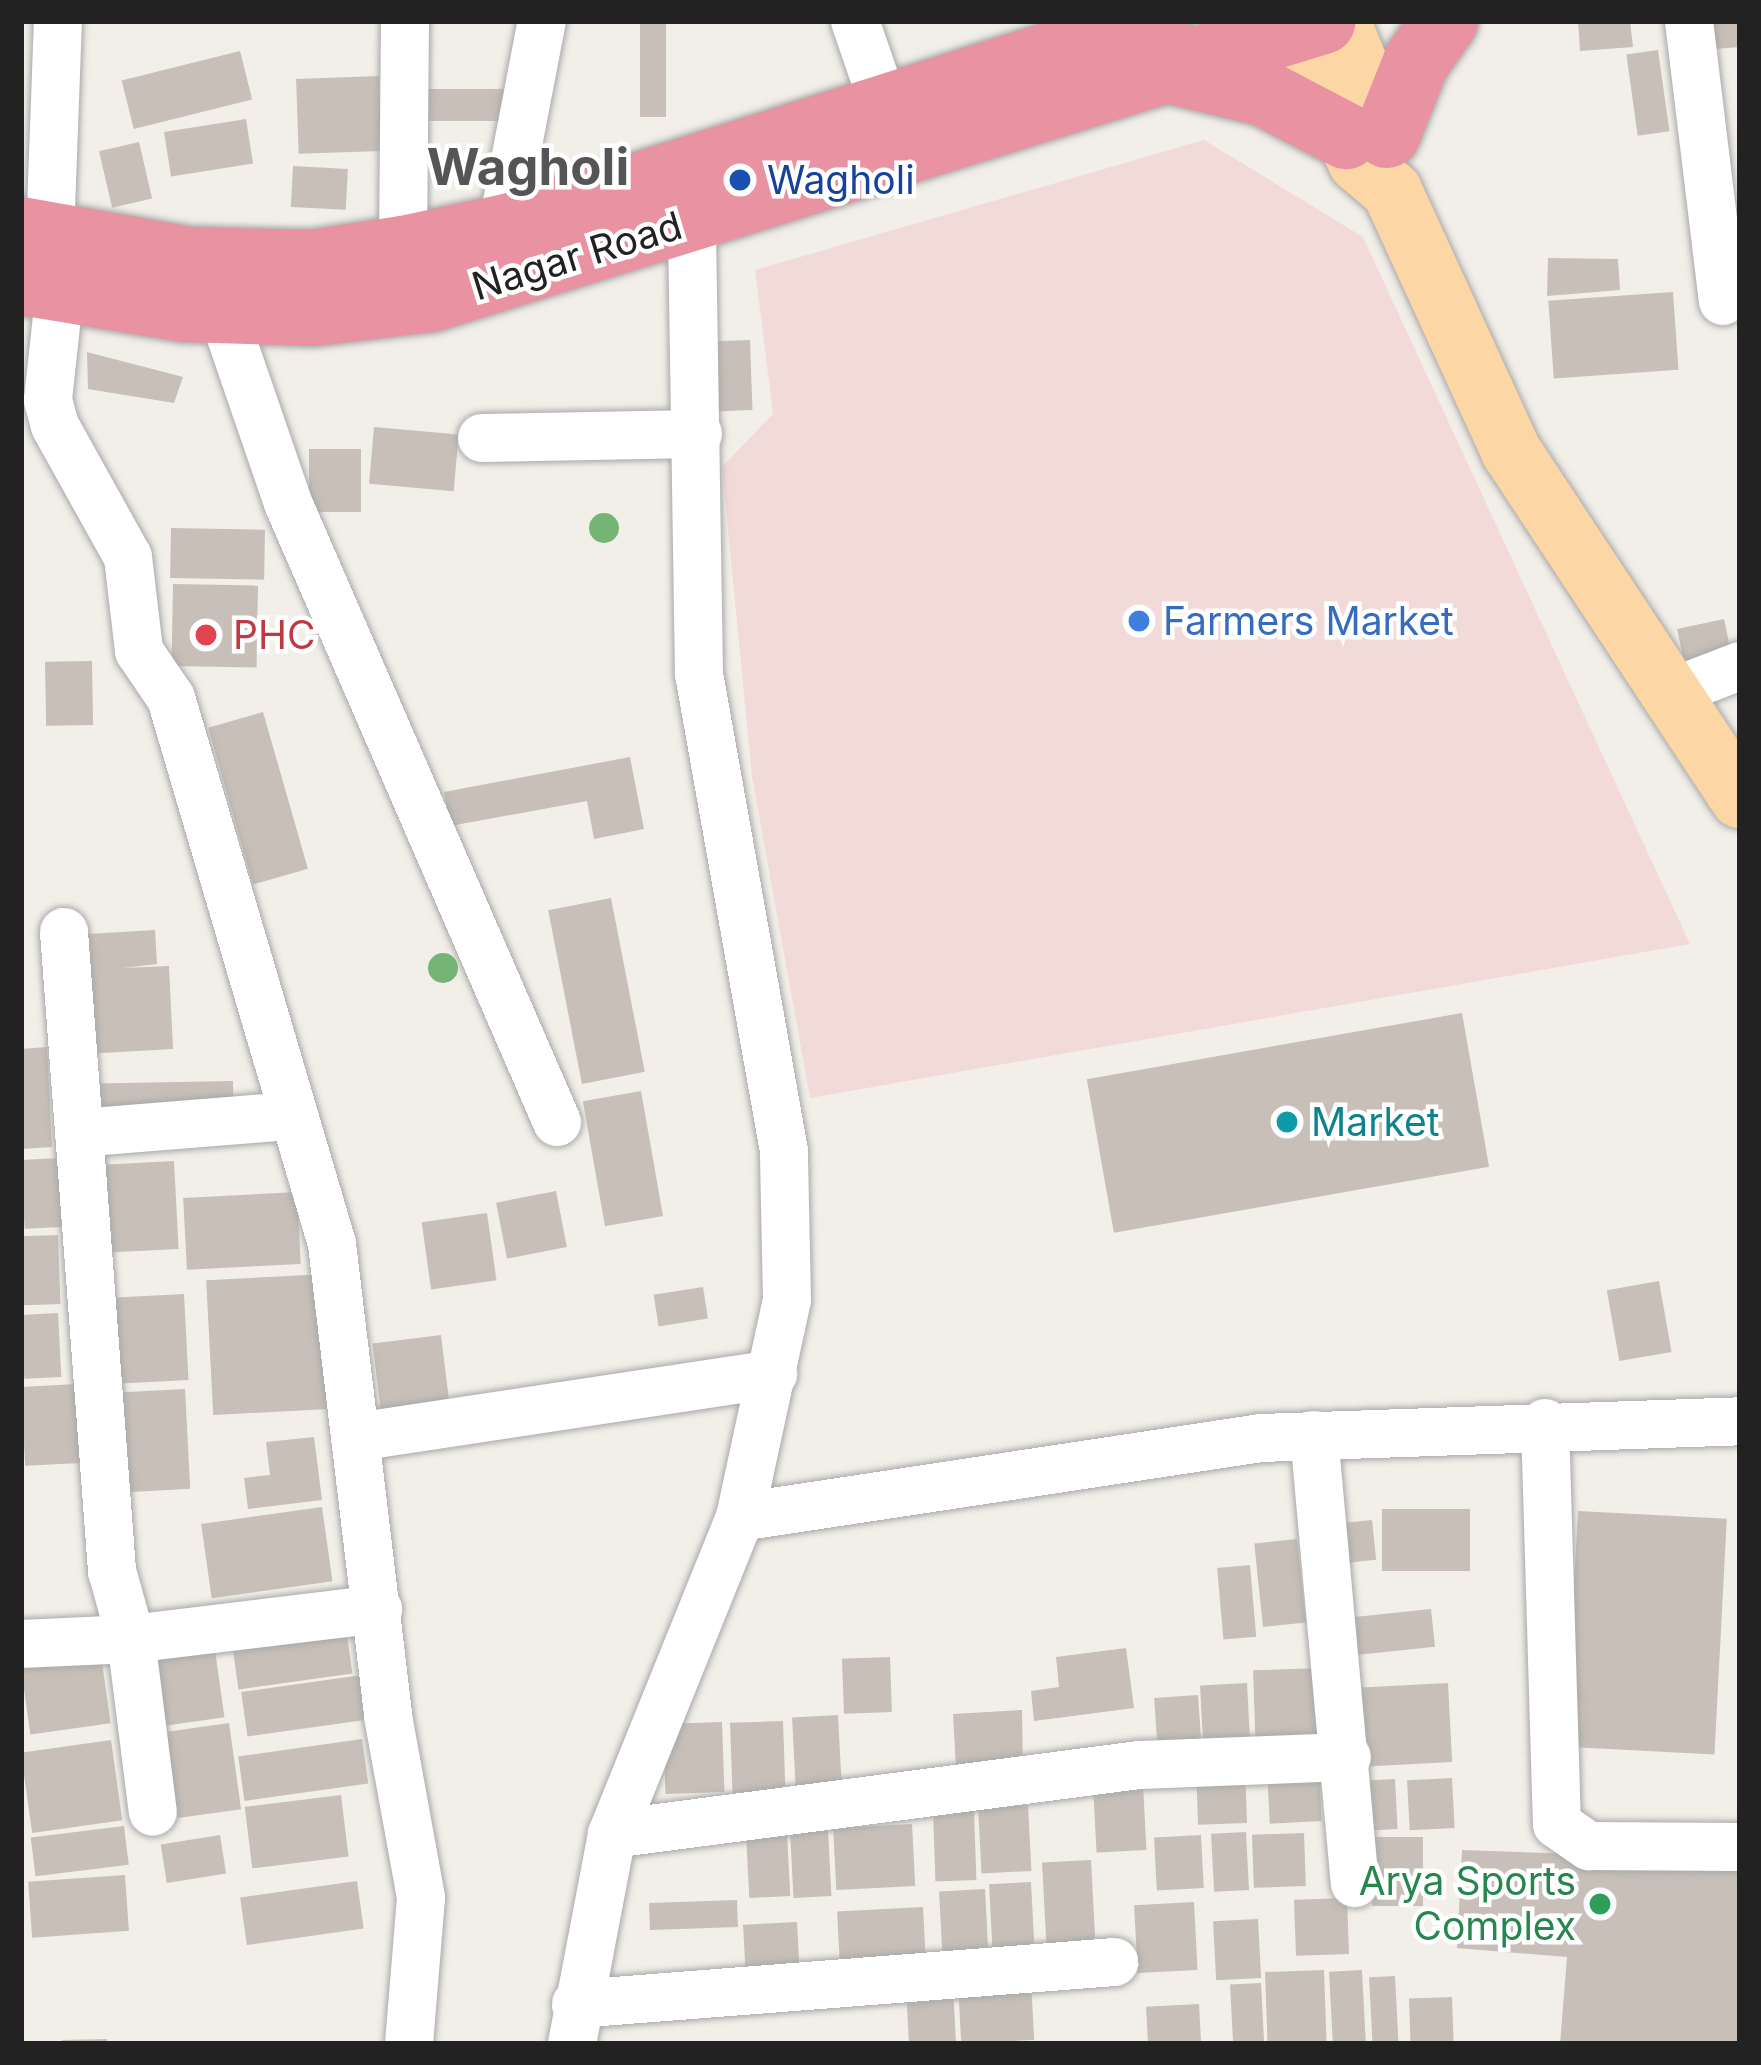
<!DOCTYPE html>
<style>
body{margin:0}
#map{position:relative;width:1761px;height:2065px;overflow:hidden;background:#f2efe9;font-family:Inter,sans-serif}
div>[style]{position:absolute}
.commercial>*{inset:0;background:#f2dad9}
.building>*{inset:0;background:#c7bfb8;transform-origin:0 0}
.roads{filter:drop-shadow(0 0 3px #a9a9a9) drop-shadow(0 0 3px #a9a9a9)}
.minor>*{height:48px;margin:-24px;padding:0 24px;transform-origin:24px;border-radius:24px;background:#fff}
.major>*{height:60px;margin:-30px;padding:0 30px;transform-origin:30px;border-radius:30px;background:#fcd6a4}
.highway>*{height:66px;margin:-33px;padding:0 33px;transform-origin:33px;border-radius:33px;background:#e892a2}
.trees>*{width:30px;height:30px;margin:-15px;border-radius:50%;background:#74b475}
.dots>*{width:33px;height:33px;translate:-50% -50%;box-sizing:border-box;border:6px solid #fff;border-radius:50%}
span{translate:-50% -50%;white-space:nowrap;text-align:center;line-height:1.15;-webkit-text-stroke:9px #fff;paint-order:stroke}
.transit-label{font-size:39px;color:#164399}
.left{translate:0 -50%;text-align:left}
.street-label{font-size:39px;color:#222}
.shop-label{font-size:39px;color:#366cbe}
.health-label{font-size:39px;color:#be3a42}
.culture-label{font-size:39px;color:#0d838f}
.leisure-label{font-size:39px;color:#27864d}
.right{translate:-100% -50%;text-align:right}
.district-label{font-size:51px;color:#555;font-weight:700}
.frame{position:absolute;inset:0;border:24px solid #222;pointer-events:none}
</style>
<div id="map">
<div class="commercial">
<i style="clip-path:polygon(1204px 140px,1363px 237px,1690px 944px,810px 1098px,752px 776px,722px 467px,773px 414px,755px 270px)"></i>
</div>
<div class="building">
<i style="left:640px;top:21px;width:26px;height:96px"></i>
<i style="clip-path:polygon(1578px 21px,1630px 21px,1633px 47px,1580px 51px)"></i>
<i style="clip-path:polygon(1701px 21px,1740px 21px,1740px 47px,1703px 50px)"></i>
<i style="left:1658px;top:50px;width:82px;height:32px;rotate:82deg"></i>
<i style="left:240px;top:51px;width:50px;height:122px;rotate:76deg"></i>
<i style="left:379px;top:76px;width:75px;height:83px;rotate:88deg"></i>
<i style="left:411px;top:89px;width:111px;height:32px"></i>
<i style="left:246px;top:119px;width:45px;height:83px;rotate:81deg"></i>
<i style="left:139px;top:142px;width:58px;height:41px;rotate:77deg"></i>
<i style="left:293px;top:166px;width:55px;height:41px;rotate:3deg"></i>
<i style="clip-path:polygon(1548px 258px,1618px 259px,1620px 290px,1547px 296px)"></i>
<i style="left:1673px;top:292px;width:78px;height:125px;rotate:86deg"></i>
<i style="left:750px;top:340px;width:70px;height:34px;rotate:88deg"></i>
<i style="clip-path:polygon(87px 352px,183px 377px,174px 403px,88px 389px)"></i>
<i style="left:374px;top:427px;width:85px;height:57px;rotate:5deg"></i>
<i style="left:309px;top:449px;width:52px;height:63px"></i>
<i style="left:171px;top:528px;width:94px;height:50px;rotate:1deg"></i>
<i style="left:173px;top:584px;width:85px;height:82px;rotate:1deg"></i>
<i style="left:1724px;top:619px;width:33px;height:48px;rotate:78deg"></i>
<i style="left:92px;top:661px;width:64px;height:47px;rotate:89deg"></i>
<i style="left:263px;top:712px;width:163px;height:57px;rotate:74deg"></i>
<i style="clip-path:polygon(630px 757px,644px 829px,594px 839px,587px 801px,450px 826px,444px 792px)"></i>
<i style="left:611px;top:898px;width:177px;height:64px;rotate:79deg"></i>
<i style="clip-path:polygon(155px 930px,157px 964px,123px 968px,169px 966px,173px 1049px,85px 1054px,88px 934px)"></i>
<i style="left:1462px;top:1013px;width:156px;height:381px;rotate:80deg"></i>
<i style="clip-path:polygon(47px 1047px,52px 1147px,21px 1149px,21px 1049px)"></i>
<i style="left:233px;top:1081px;width:39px;height:137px;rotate:89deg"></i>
<i style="left:641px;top:1091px;width:127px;height:59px;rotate:80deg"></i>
<i style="left:58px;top:1158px;width:69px;height:37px;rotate:87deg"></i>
<i style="left:174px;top:1161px;width:88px;height:76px;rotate:87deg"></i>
<i style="left:556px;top:1191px;width:57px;height:61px;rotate:79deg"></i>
<i style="left:297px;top:1192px;width:72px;height:114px;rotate:87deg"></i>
<i style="left:487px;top:1213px;width:68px;height:66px;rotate:82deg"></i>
<i style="left:58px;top:1235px;width:69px;height:37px;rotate:88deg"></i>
<i style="left:326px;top:1274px;width:135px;height:120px;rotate:87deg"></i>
<i style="left:1659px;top:1281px;width:72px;height:53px;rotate:80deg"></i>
<i style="left:703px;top:1287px;width:32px;height:50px;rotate:81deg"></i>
<i style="left:184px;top:1294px;width:86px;height:82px;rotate:87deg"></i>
<i style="left:58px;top:1313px;width:64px;height:37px;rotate:87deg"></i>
<i style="left:441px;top:1335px;width:78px;height:69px;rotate:83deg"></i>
<i style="left:77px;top:1384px;width:79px;height:56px;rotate:87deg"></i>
<i style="left:185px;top:1389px;width:100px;height:68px;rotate:87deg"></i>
<i style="clip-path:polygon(314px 1437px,322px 1500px,248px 1509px,244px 1478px,270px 1475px,266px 1442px)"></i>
<i style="left:322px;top:1507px;width:75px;height:122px;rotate:82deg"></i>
<i style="left:1382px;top:1509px;width:88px;height:62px"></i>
<i style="left:1578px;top:1511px;width:149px;height:236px;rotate:3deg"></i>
<i style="left:1372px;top:1520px;width:40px;height:38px;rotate:84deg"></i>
<i style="left:1297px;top:1539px;width:84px;height:43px;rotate:84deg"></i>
<i style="left:1250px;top:1565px;width:72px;height:33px;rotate:85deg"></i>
<i style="left:1431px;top:1609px;width:38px;height:84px;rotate:84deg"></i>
<i style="left:345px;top:1621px;width:53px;height:115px;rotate:82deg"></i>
<i style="left:214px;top:1643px;width:75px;height:62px;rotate:82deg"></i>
<i style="clip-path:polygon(1126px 1648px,1134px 1708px,1034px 1721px,1031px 1691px,1059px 1687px,1056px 1657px)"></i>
<i style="left:101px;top:1655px;width:69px;height:81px;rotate:82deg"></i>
<i style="left:890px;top:1657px;width:55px;height:48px;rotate:88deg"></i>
<i style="left:1319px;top:1668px;width:78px;height:66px;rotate:88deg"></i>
<i style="left:362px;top:1675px;width:45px;height:122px;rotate:82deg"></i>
<i style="left:1247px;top:1683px;width:59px;height:47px;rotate:87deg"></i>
<i style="left:1448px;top:1683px;width:79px;height:91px;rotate:87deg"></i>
<i style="left:1198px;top:1695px;width:49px;height:44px;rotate:86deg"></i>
<i style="clip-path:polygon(1022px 1710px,1023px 1774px,957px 1786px,953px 1714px)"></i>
<i style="left:838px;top:1715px;width:70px;height:46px;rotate:87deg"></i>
<i style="left:783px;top:1721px;width:70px;height:53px;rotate:88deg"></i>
<i style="left:722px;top:1722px;width:70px;height:59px;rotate:88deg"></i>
<i style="left:229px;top:1723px;width:87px;height:64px;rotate:82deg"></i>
<i style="left:362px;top:1739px;width:45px;height:125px;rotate:82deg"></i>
<i style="left:111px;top:1740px;width:81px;height:91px;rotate:82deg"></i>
<i style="left:1245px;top:1765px;width:58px;height:49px;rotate:88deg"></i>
<i style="left:1319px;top:1769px;width:52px;height:52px;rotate:87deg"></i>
<i style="left:1452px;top:1778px;width:50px;height:45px;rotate:87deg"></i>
<i style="left:1395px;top:1779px;width:50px;height:38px;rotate:87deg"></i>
<i style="left:1143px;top:1784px;width:66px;height:50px;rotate:87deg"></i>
<i style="left:341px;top:1795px;width:62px;height:97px;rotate:83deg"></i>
<i style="left:1028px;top:1805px;width:66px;height:50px;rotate:87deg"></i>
<i style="left:974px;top:1811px;width:69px;height:41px;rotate:88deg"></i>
<i style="left:912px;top:1824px;width:62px;height:79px;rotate:87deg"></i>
<i style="left:124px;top:1826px;width:39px;height:94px;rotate:83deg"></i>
<i style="left:828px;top:1830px;width:66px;height:38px;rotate:87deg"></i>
<i style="left:1246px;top:1832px;width:58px;height:35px;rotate:87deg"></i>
<i style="left:787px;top:1833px;width:63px;height:41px;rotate:87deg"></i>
<i style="left:1304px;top:1833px;width:53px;height:52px;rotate:88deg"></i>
<i style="left:220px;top:1835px;width:39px;height:60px;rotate:81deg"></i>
<i style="left:1201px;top:1835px;width:53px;height:47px;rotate:87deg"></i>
<i style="left:1372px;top:1837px;width:51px;height:69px"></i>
<i style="clip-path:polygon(1462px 1850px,1740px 1860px,1740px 2044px,1560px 2044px,1567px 1957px,1457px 1948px)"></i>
<i style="left:1091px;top:1860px;width:81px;height:49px;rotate:87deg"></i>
<i style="left:125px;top:1875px;width:56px;height:97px;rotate:86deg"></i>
<i style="left:357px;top:1881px;width:48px;height:118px;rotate:82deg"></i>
<i style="left:1031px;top:1882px;width:66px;height:42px;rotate:87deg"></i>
<i style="left:985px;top:1889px;width:68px;height:46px;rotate:87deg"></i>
<i style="left:1347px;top:1898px;width:56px;height:53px;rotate:88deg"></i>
<i style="left:737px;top:1900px;width:27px;height:88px;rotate:88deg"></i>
<i style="left:1194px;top:1902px;width:68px;height:60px;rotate:87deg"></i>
<i style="left:923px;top:1907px;width:68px;height:86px;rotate:87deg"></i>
<i style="left:1258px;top:1919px;width:59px;height:45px;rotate:87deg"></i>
<i style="left:797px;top:1922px;width:59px;height:54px;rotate:87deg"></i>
<i style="left:1324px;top:1970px;width:74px;height:59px;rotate:88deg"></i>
<i style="left:1362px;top:1970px;width:74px;height:33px;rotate:87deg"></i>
<i style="left:1395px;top:1976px;width:68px;height:26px;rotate:87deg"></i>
<i style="left:1031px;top:1980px;width:60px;height:73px;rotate:87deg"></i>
<i style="left:1261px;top:1983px;width:61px;height:31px;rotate:87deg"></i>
<i style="left:953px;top:1986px;width:58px;height:47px;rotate:87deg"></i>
<i style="left:1452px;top:1997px;width:47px;height:43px;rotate:88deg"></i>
<i style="left:1199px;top:2004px;width:40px;height:53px;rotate:87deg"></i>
<i style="clip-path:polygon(107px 2039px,107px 2044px,62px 2044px,62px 2040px)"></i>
</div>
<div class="roads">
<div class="minor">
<i style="left:855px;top:21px;width:92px;rotate:71deg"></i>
<i style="left:1689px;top:21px;width:282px;rotate:83.1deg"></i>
<i style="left:502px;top:228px;width:211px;rotate:-79.1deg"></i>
<i style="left:50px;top:237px;width:216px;rotate:-87.9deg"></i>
<i style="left:403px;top:249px;width:228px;rotate:-89.5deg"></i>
<i style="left:60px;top:289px;width:112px;rotate:96.2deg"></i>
<i style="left:48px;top:400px;width:27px;rotate:75deg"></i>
<i style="left:55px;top:426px;width:150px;rotate:60.9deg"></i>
<i style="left:128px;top:557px;width:95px;rotate:83.3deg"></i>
<i style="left:139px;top:651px;width:57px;rotate:55.8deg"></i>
<i style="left:171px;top:698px;width:569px;rotate:73.57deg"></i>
<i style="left:332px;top:1244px;width:475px;rotate:83.2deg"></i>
<i style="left:388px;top:1716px;width:185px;rotate:79.7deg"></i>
<i style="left:421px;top:1898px;width:146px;rotate:94.7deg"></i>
<i style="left:222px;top:311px;width:203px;rotate:71deg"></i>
<i style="left:288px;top:503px;width:675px;rotate:66.51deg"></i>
<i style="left:482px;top:438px;width:216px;rotate:-1.1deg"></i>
<i style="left:1670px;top:693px;width:75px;rotate:-21.1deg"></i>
<i style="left:64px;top:932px;width:641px;rotate:85.7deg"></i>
<i style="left:112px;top:1571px;width:71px;rotate:74.4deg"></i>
<i style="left:131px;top:1639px;width:249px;rotate:-6.9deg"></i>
<i style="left:79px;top:1133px;width:211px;rotate:-4.6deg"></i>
<i style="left:1545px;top:1423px;width:401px;rotate:88.3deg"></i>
<i style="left:1557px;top:1824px;width:39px;rotate:35deg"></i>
<i style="left:1589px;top:1846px;width:151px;rotate:0.4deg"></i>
<i style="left:1314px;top:1435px;width:450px;rotate:84.8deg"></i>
<i style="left:357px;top:1437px;width:421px;rotate:-8.6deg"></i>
<i style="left:740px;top:1517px;width:527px;rotate:-8.62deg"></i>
<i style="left:1261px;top:1438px;width:479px;rotate:-2deg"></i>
<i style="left:21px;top:1644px;width:110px;rotate:-2.6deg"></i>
<i style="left:131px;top:1639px;width:174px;rotate:82.8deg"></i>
<i style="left:612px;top:1834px;width:531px;rotate:-7.46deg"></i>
<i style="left:1139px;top:1765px;width:208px;rotate:-2.2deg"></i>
<i style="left:576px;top:2004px;width:540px;rotate:-4.46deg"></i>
<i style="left:572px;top:2044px;width:214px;rotate:-79.2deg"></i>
<i style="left:612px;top:1834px;width:342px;rotate:-68deg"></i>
<i style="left:740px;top:1517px;width:222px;rotate:-77.8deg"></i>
<i style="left:787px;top:1300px;width:149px;rotate:-91.2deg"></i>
<i style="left:784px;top:1151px;width:484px;rotate:-100.1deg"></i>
<i style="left:699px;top:675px;width:453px;rotate:-90.9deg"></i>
</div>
<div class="major">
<i style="left:1292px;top:21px;width:156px;rotate:64.9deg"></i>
<i style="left:1358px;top:162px;width:45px;rotate:40.5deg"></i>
<i style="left:1392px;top:191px;width:286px;rotate:65.4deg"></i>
<i style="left:1511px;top:451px;width:416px;rotate:56.6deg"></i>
<i style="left:1340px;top:21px;width:120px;rotate:67.5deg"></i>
</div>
<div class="highway">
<i style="left:1171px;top:71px;width:96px;rotate:13.3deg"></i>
<i style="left:1264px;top:93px;width:93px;rotate:27.7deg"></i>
<i style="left:1387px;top:135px;width:79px;rotate:-68.3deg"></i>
<i style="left:1416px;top:62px;width:50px;rotate:-54.7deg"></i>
<i style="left:21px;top:230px;width:171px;rotate:10.1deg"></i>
<i style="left:189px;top:260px;width:122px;rotate:1.4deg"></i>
<i style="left:311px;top:263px;width:93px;rotate:-8.7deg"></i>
<i style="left:403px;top:249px;width:110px;rotate:-12deg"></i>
<i style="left:511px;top:226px;width:679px;rotate:-17.58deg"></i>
<i style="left:21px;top:282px;width:165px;rotate:9.4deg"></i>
<i style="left:184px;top:309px;width:130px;rotate:1.8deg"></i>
<i style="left:314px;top:313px;width:118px;rotate:-6.8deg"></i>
<i style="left:431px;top:299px;width:934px;rotate:-17.31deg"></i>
</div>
</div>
<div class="trees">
<i style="left:604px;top:528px"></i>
<i style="left:443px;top:968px"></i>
</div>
<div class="dots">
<i style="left:740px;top:180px;background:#1a4fb4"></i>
<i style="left:1139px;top:621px;background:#3f7fe0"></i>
<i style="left:206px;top:635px;background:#e0444e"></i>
<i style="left:1287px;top:1122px;background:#0f9aa8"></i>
<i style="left:1600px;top:1904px;background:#2e9e5b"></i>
</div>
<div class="transit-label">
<span class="left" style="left:767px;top:180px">Wagholi</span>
</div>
<div class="street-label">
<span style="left:577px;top:256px;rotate:-17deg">Nagar Road</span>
</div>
<div class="shop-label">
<span class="left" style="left:1163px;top:621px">Farmers Market</span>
</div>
<div class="health-label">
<span class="left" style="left:233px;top:635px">PHC</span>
</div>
<div class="culture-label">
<span class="left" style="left:1311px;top:1122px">Market</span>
</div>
<div class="leisure-label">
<span class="right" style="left:1576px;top:1904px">Arya Sports<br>Complex</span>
</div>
<div class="district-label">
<span style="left:528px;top:167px">Wagholi</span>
</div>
<div class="frame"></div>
</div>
